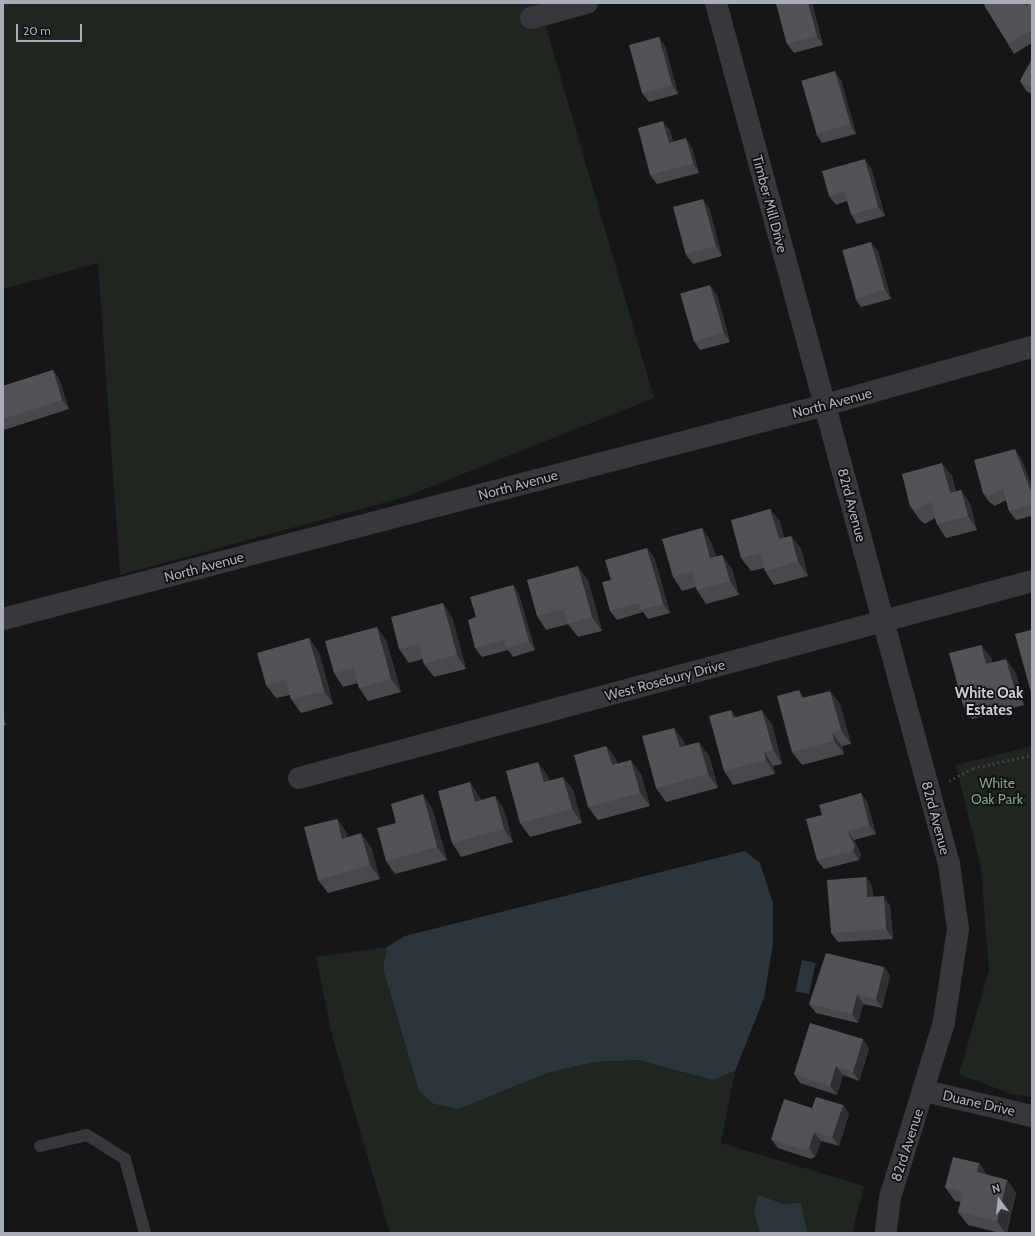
<!DOCTYPE html>
<style>
body{margin:0}
#map{position:relative;width:1035px;height:1236px;overflow:hidden;background:#161618;font-family:Cabin,sans-serif}
div>[style]{position:absolute}
.green>*{inset:0;background:#1e261f}
.water>*{inset:0;background:#2c353c;transform-origin:0 0}
.path>*{height:2.5px;margin-top:-1.25px;transform-origin:0;background:repeating-linear-gradient(90deg,#3d3f44 0 2px,transparent 0 5px)}
.lane>*{height:12px;margin:-6px;padding:0 6px;transform-origin:6px;border-radius:6px;background:#37383d}
.street>*{height:22px;margin:-11px;padding:0 11px;transform-origin:11px;border-radius:11px;background:#37383d}
.wall>*{inset:0;background:#47494d}
.shaded-wall>*{inset:0;background:#2f3033}
.building>*{inset:0;background:#525359;transform-origin:0 0}
span{translate:-50% -50%;white-space:nowrap;text-align:center;line-height:1.15;-webkit-text-stroke:3.5px #111113;paint-order:stroke}
.street-label{font-size:14px;color:#a8adb8}
.park-label{font-size:14px;color:#7fa381}
.neighbourhood-label{font-size:15px;color:#c9ccd4;font-weight:700}
.frame{position:absolute;inset:0;border:4px solid #a8adb8;pointer-events:none}
.north{position:absolute;left:979px;top:1180px;width:40px;height:40px;-webkit-text-stroke:3px #111113;paint-order:stroke;rotate:345deg;font-size:11px;font-weight:700;line-height:16px;text-align:center;color:#a8adb8}
.north::after{content:'';display:block;margin:auto;width:14px;height:18px;background:#a8adb8;clip-path:polygon(50% 0,100% 100%,50% 72%,0 100%)}
.scale{position:absolute;left:16px;top:24px;width:66px;height:18px;box-sizing:border-box;border:2px solid #a8adb8;border-top:0;padding-left:5px;font-size:12px;line-height:14px;white-space:nowrap;color:#a8adb8;-webkit-text-stroke:3px #111113;paint-order:stroke}
</style>
<div id="map">
<div class="green">
<i style="clip-path:polygon(3px 3px,539px 3px,654px 398px,405px 497px,120px 575px,98px 263px,3px 289px)"></i>
<i style="clip-path:polygon(1032px 746px,1032px 1097px,1011px 1094px,959px 1074px,989px 970px,981px 868px,956px 765px)"></i>
<i style="clip-path:polygon(387px 947px,383px 969px,419px 1091px,434px 1104px,459px 1109px,547px 1073px,594px 1062px,638px 1060px,713px 1080px,735px 1071px,721px 1143px,864px 1186px,852px 1233px,390px 1233px,333px 1039px,316px 957px)"></i>
</div>
<div class="water">
<i style="clip-path:polygon(745px 851px,760px 863px,773px 903px,773px 943px,764px 998px,735px 1071px,713px 1080px,638px 1060px,594px 1062px,547px 1073px,459px 1109px,434px 1104px,419px 1091px,383px 969px,387px 947px,405px 936px)"></i>
<i style="left:802px;top:960px;width:14px;height:32px;rotate:12deg"></i>
<i style="clip-path:polygon(758px 1195px,784px 1204px,801px 1203px,807px 1233px,760px 1233px,754px 1211px)"></i>
</div>
<div class="path">
<i style="left:949px;top:781px;width:27px;rotate:-28deg"></i>
<i style="left:973px;top:768px;width:60px;rotate:-12.4deg"></i>
</div>
<div class="lane">
<i style="left:40px;top:1146px;width:48px;rotate:-13.2deg"></i>
<i style="left:87px;top:1135px;width:45px;rotate:32.3deg"></i>
<i style="left:125px;top:1159px;width:77px;rotate:74.9deg"></i>
</div>
<div class="street">
<i style="left:716px;top:3px;width:892px;rotate:74.86deg"></i>
<i style="left:949px;top:864px;width:66px;rotate:82.1deg"></i>
<i style="left:958px;top:929px;width:94px;rotate:98.6deg"></i>
<i style="left:944px;top:1022px;width:184px;rotate:107.1deg"></i>
<i style="left:890px;top:1198px;width:35px;rotate:97deg"></i>
<i style="left:531px;top:18px;width:58px;rotate:-15deg"></i>
<i style="left:3px;top:619px;width:849px;rotate:-14.59deg"></i>
<i style="left:825px;top:405px;width:215px;rotate:-15.7deg"></i>
<i style="left:299px;top:778px;width:759px;rotate:-15.04deg"></i>
<i style="left:925px;top:1091px;width:110px;rotate:13.2deg"></i>
</div>
<div class="wall">
<i style="clip-path:polygon(776px 3px,812px 3px,823px 45px,794px 53px,787px 44px)"></i>
<i style="clip-path:polygon(1032px 3px,1032px 43px,1014px 54px,1008px 44px,1027px 5px)"></i>
<i style="clip-path:polygon(665px 46px,678px 94px,649px 102px,642px 93px)"></i>
<i style="clip-path:polygon(1032px 59px,1032px 94px,1026px 91px,1020px 81px)"></i>
<i style="clip-path:polygon(841px 80px,856px 134px,822px 143px,816px 134px)"></i>
<i style="clip-path:polygon(670px 130px,673px 142px,692px 148px,699px 173px,657px 184px,650px 175px)"></i>
<i style="clip-path:polygon(871px 168px,885px 216px,857px 224px,851px 214px,847px 201px,836px 205px,829px 196px)"></i>
<i style="clip-path:polygon(709px 208px,722px 256px,693px 264px,686px 255px)"></i>
<i style="clip-path:polygon(878px 251px,891px 299px,861px 307px,855px 298px)"></i>
<i style="clip-path:polygon(717px 295px,730px 342px,700px 350px,694px 341px)"></i>
<i style="clip-path:polygon(53px 370px,59px 379px,69px 409px,4px 430px,3px 429px,3px 386px)"></i>
<i style="clip-path:polygon(1021px 458px,1032px 487px,1032px 516px,1016px 520px,1009px 511px,1006px 500px,995px 506px,989px 502px,983px 493px)"></i>
<i style="clip-path:polygon(952px 476px,956px 492px,961px 490px,970px 504px,977px 530px,946px 538px,937px 524px,935px 518px,925px 524px,920px 520px,910px 506px)"></i>
<i style="clip-path:polygon(770px 509px,780px 522px,784px 538px,791px 536px,801px 549px,808px 576px,774px 585px,765px 571px,764px 568px,751px 571px,741px 558px)"></i>
<i style="clip-path:polygon(702px 528px,711px 542px,716px 557px,722px 555px,732px 569px,739px 595px,706px 604px,697px 590px,696px 587px,682px 591px,673px 577px)"></i>
<i style="clip-path:polygon(654px 557px,670px 613px,648px 619px,643px 612px,617px 620px,610px 611px,611px 580px)"></i>
<i style="clip-path:polygon(588px 580px,602px 631px,578px 637px,568px 624px,546px 630px,537px 616px)"></i>
<i style="clip-path:polygon(513px 585px,519px 595px,535px 650px,513px 657px,508px 650px,482px 657px,475px 648px,476px 617px)"></i>
<i style="clip-path:polygon(452px 617px,466px 669px,434px 677px,424px 664px,423px 659px,409px 663px,399px 649px)"></i>
<i style="clip-path:polygon(386px 640px,401px 692px,368px 701px,359px 688px,358px 683px,343px 687px,334px 673px)"></i>
<i style="clip-path:polygon(981px 645px,991px 658px,992px 663px,1016px 673px,1024px 705px,972px 719px,963px 705px)"></i>
<i style="clip-path:polygon(319px 652px,333px 704px,301px 713px,291px 699px,290px 695px,276px 698px,266px 685px)"></i>
<i style="clip-path:polygon(840px 704px,851px 744px,842px 746px,844px 754px,802px 765px,792px 752px)"></i>
<i style="clip-path:polygon(731px 710px,736px 717px,772px 724px,782px 764px,773px 766px,775px 774px,733px 785px,724px 771px)"></i>
<i style="clip-path:polygon(3px 714px,6px 725px,3px 726px)"></i>
<i style="clip-path:polygon(684px 741px,685px 746px,709px 756px,718px 788px,666px 802px,656px 788px)"></i>
<i style="clip-path:polygon(606px 746px,616px 759px,617px 764px,641px 774px,650px 806px,598px 820px,588px 807px)"></i>
<i style="clip-path:polygon(548px 776px,549px 781px,573px 790px,582px 823px,530px 837px,520px 823px)"></i>
<i style="clip-path:polygon(861px 793px,867px 802px,876px 834px,854px 840px,861px 855px,859px 860px,824px 869px,817px 860px,822px 815px)"></i>
<i style="clip-path:polygon(479px 796px,481px 800px,495px 796px,504px 810px,513px 842px,461px 857px,452px 843px)"></i>
<i style="clip-path:polygon(432px 808px,447px 860px,395px 874px,386px 861px,396px 823px)"></i>
<i style="clip-path:polygon(337px 819px,346px 832px,347px 837px,371px 847px,380px 879px,328px 893px,318px 880px)"></i>
<i style="clip-path:polygon(866px 877px,872px 886px,873px 897px,890px 905px,893px 939px,838px 942px,831px 933px)"></i>
<i style="clip-path:polygon(884px 967px,890px 976px,882px 1008px,863px 1004px,858px 1023px,816px 1013px,809px 1004px)"></i>
<i style="clip-path:polygon(863px 1039px,869px 1049px,859px 1081px,843px 1075px,837px 1095px,800px 1083px,794px 1074px)"></i>
<i style="clip-path:polygon(843px 1105px,849px 1114px,839px 1146px,821px 1141px,815px 1157px,811px 1159px,778px 1148px,771px 1139px,812px 1108px)"></i>
<i style="clip-path:polygon(979px 1163px,987px 1175px,1007px 1180px,1016px 1193px,1007px 1233px,1000px 1233px,968px 1225px,958px 1212px,961px 1202px,955px 1201px,945px 1187px)"></i>
</div>
<div class="shaded-wall">
<i style="clip-path:polygon(808px 3px,812px 3px,823px 45px,817px 36px)"></i>
<i style="clip-path:polygon(659px 37px,665px 46px,678px 94px,672px 85px)"></i>
<i style="clip-path:polygon(835px 71px,841px 80px,856px 134px,850px 124px)"></i>
<i style="clip-path:polygon(663px 121px,670px 130px,676px 152px,669px 143px)"></i>
<i style="clip-path:polygon(686px 138px,692px 148px,699px 173px,693px 163px)"></i>
<i style="clip-path:polygon(865px 159px,871px 168px,885px 216px,878px 207px)"></i>
<i style="clip-path:polygon(703px 199px,709px 208px,722px 256px,716px 246px)"></i>
<i style="clip-path:polygon(871px 242px,878px 251px,891px 299px,885px 290px)"></i>
<i style="clip-path:polygon(710px 285px,717px 295px,730px 342px,724px 333px)"></i>
<i style="clip-path:polygon(53px 370px,59px 379px,69px 409px,62px 400px)"></i>
<i style="clip-path:polygon(1015px 449px,1021px 458px,1032px 487px,1032px 495px)"></i>
<i style="clip-path:polygon(942px 463px,952px 476px,960px 507px,950px 493px)"></i>
<i style="clip-path:polygon(961px 490px,970px 504px,977px 530px,968px 516px)"></i>
<i style="clip-path:polygon(770px 509px,780px 522px,788px 553px,779px 539px)"></i>
<i style="clip-path:polygon(702px 528px,711px 542px,720px 572px,710px 558px)"></i>
<i style="clip-path:polygon(791px 536px,801px 549px,808px 576px,798px 562px)"></i>
<i style="clip-path:polygon(647px 548px,654px 557px,670px 613px,663px 604px)"></i>
<i style="clip-path:polygon(722px 555px,732px 569px,739px 595px,730px 581px)"></i>
<i style="clip-path:polygon(578px 566px,588px 580px,602px 631px,592px 617px)"></i>
<i style="clip-path:polygon(513px 585px,519px 595px,535px 650px,529px 641px)"></i>
<i style="clip-path:polygon(443px 603px,452px 617px,466px 669px,457px 655px)"></i>
<i style="clip-path:polygon(377px 627px,386px 640px,401px 692px,391px 679px)"></i>
<i style="clip-path:polygon(309px 638px,319px 652px,333px 704px,324px 691px)"></i>
<i style="clip-path:polygon(981px 645px,991px 658px,996px 678px,986px 664px)"></i>
<i style="clip-path:polygon(1006px 659px,1016px 673px,1024px 705px,1015px 691px)"></i>
<i style="clip-path:polygon(799px 690px,809px 704px,802px 698px)"></i>
<i style="clip-path:polygon(830px 691px,840px 704px,851px 744px,841px 730px)"></i>
<i style="clip-path:polygon(731px 710px,740px 723px,733px 718px)"></i>
<i style="clip-path:polygon(762px 710px,772px 724px,782px 764px,773px 750px)"></i>
<i style="clip-path:polygon(3px 714px,6px 725px,3px 721px)"></i>
<i style="clip-path:polygon(674px 728px,684px 741px,689px 761px,680px 747px)"></i>
<i style="clip-path:polygon(832px 733px,842px 746px,844px 754px,834px 741px)"></i>
<i style="clip-path:polygon(699px 742px,709px 756px,718px 788px,708px 774px)"></i>
<i style="clip-path:polygon(606px 746px,616px 759px,621px 779px,612px 765px)"></i>
<i style="clip-path:polygon(764px 752px,773px 766px,775px 774px,766px 760px)"></i>
<i style="clip-path:polygon(631px 760px,641px 774px,650px 806px,640px 793px)"></i>
<i style="clip-path:polygon(538px 762px,548px 776px,553px 796px,544px 782px)"></i>
<i style="clip-path:polygon(563px 777px,573px 790px,582px 823px,572px 809px)"></i>
<i style="clip-path:polygon(470px 782px,479px 796px,485px 816px,475px 802px)"></i>
<i style="clip-path:polygon(861px 793px,867px 802px,876px 834px,869px 825px)"></i>
<i style="clip-path:polygon(423px 794px,432px 808px,447px 860px,437px 847px)"></i>
<i style="clip-path:polygon(495px 796px,504px 810px,513px 842px,504px 829px)"></i>
<i style="clip-path:polygon(337px 819px,346px 832px,351px 852px,342px 839px)"></i>
<i style="clip-path:polygon(847px 831px,854px 840px,861px 855px,859px 860px,853px 851px)"></i>
<i style="clip-path:polygon(361px 833px,371px 847px,380px 879px,370px 865px)"></i>
<i style="clip-path:polygon(866px 877px,872px 886px,873px 906px,867px 897px)"></i>
<i style="clip-path:polygon(884px 896px,890px 905px,893px 939px,886px 929px)"></i>
<i style="clip-path:polygon(884px 967px,890px 976px,882px 1008px,876px 999px)"></i>
<i style="clip-path:polygon(857px 994px,863px 1004px,858px 1023px,852px 1014px)"></i>
<i style="clip-path:polygon(863px 1039px,869px 1049px,859px 1081px,853px 1072px)"></i>
<i style="clip-path:polygon(836px 1066px,843px 1075px,837px 1095px,830px 1086px)"></i>
<i style="clip-path:polygon(843px 1105px,849px 1114px,839px 1146px,832px 1137px)"></i>
<i style="clip-path:polygon(814px 1132px,821px 1141px,815px 1157px,809px 1148px)"></i>
<i style="clip-path:polygon(979px 1163px,988px 1177px,977px 1172px)"></i>
<i style="clip-path:polygon(1007px 1180px,1016px 1193px,1007px 1233px,1005px 1233px,997px 1221px)"></i>
</div>
<div class="building">
<i style="clip-path:polygon(776px 3px,808px 3px,817px 36px,787px 44px)"></i>
<i style="clip-path:polygon(987px 3px,1025px 3px,1026px 5px,1030px 3px,1032px 3px,1032px 30px,1008px 44px,984px 5px)"></i>
<i style="left:659px;top:37px;width:50px;height:31px;rotate:75deg"></i>
<i style="clip-path:polygon(1032px 59px,1032px 88px,1020px 81px)"></i>
<i style="left:835px;top:71px;width:55px;height:35px;rotate:74deg"></i>
<i style="clip-path:polygon(663px 121px,669px 143px,686px 138px,693px 163px,650px 175px,638px 128px)"></i>
<i style="clip-path:polygon(865px 159px,878px 207px,851px 214px,845px 191px,829px 196px,822px 171px)"></i>
<i style="left:703px;top:199px;width:49px;height:31px;rotate:75deg"></i>
<i style="left:871px;top:242px;width:50px;height:30px;rotate:74deg"></i>
<i style="left:710px;top:285px;width:50px;height:31px;rotate:74deg"></i>
<i style="clip-path:polygon(53px 370px,62px 400px,3px 419px,3px 386px)"></i>
<i style="clip-path:polygon(1015px 449px,1032px 495px,1032px 504px,1009px 511px,1003px 489px,989px 496px,983px 493px,974px 460px)"></i>
<i style="clip-path:polygon(942px 463px,950px 493px,961px 490px,968px 516px,937px 524px,931px 502px,916px 510px,910px 506px,902px 474px)"></i>
<i style="clip-path:polygon(770px 509px,779px 539px,791px 536px,798px 562px,765px 571px,760px 553px,741px 558px,731px 520px)"></i>
<i style="clip-path:polygon(702px 528px,710px 558px,722px 555px,730px 581px,697px 590px,692px 572px,673px 577px,662px 539px)"></i>
<i style="clip-path:polygon(647px 548px,663px 604px,641px 610px,639px 603px,610px 611px,602px 582px,611px 580px,605px 560px)"></i>
<i style="clip-path:polygon(578px 566px,592px 617px,568px 624px,564px 609px,537px 616px,527px 580px)"></i>
<i style="clip-path:polygon(513px 585px,529px 641px,506px 648px,504px 640px,475px 648px,468px 620px,476px 617px,470px 597px)"></i>
<i style="clip-path:polygon(443px 603px,457px 655px,424px 664px,419px 644px,399px 649px,391px 617px)"></i>
<i style="clip-path:polygon(377px 627px,391px 679px,359px 688px,354px 668px,334px 673px,325px 641px)"></i>
<i style="clip-path:polygon(1031px 630px,1032px 635px,1032px 696px,1015px 634px)"></i>
<i style="clip-path:polygon(309px 638px,324px 691px,291px 699px,286px 680px,266px 685px,257px 653px)"></i>
<i style="clip-path:polygon(981px 645px,986px 664px,1006px 659px,1015px 691px,963px 705px,949px 653px)"></i>
<i style="clip-path:polygon(799px 690px,802px 698px,830px 691px,841px 730px,832px 733px,834px 741px,792px 752px,777px 696px)"></i>
<i style="clip-path:polygon(731px 710px,733px 718px,762px 710px,773px 750px,764px 752px,766px 760px,724px 771px,709px 716px)"></i>
<i style="clip-path:polygon(674px 728px,680px 747px,699px 742px,708px 774px,656px 788px,642px 736px)"></i>
<i style="clip-path:polygon(606px 746px,612px 765px,631px 760px,640px 793px,588px 807px,574px 755px)"></i>
<i style="clip-path:polygon(538px 762px,544px 782px,563px 777px,572px 809px,520px 823px,506px 771px)"></i>
<i style="clip-path:polygon(470px 782px,475px 802px,495px 796px,504px 829px,452px 843px,438px 791px)"></i>
<i style="clip-path:polygon(861px 793px,869px 825px,847px 831px,855px 846px,853px 851px,817px 860px,806px 819px,822px 815px,819px 805px)"></i>
<i style="clip-path:polygon(423px 794px,437px 847px,386px 861px,377px 828px,396px 823px,391px 804px)"></i>
<i style="clip-path:polygon(337px 819px,342px 839px,361px 833px,370px 865px,318px 880px,304px 827px)"></i>
<i style="clip-path:polygon(866px 877px,867px 897px,884px 896px,886px 929px,831px 933px,827px 880px)"></i>
<i style="clip-path:polygon(826px 953px,884px 967px,876px 999px,857px 994px,852px 1014px,809px 1004px)"></i>
<i style="clip-path:polygon(810px 1023px,863px 1039px,853px 1072px,836px 1066px,830px 1086px,794px 1074px)"></i>
<i style="clip-path:polygon(816px 1097px,843px 1105px,832px 1137px,814px 1132px,809px 1148px,804px 1150px,771px 1139px,784px 1099px,812px 1108px)"></i>
<i style="clip-path:polygon(953px 1157px,979px 1163px,977px 1172px,1007px 1180px,997px 1221px,958px 1212px,963px 1192px,945px 1187px)"></i>
</div>
<div class="street-label">
<span style="left:770px;top:204px;rotate:75deg">Timber Mill Drive</span>
<span style="left:832px;top:403px;rotate:-15deg">North Avenue</span>
<span style="left:518px;top:485px;rotate:-15deg">North Avenue</span>
<span style="left:852px;top:505px;rotate:75deg">82rd Avenue</span>
<span style="left:204px;top:567px;rotate:-15deg">North Avenue</span>
<span style="left:665px;top:680px;rotate:-15deg">West Rosebury Drive</span>
<span style="left:936px;top:818px;rotate:75deg">82rd Avenue</span>
<span style="left:979px;top:1103px;rotate:13deg">Duane Drive</span>
<span style="left:907px;top:1145px;rotate:-72deg">82rd Avenue</span>
</div>
<div class="park-label">
<span style="left:997px;top:791px">White<br>Oak Park</span>
</div>
<div class="neighbourhood-label">
<span style="left:989px;top:702px">White Oak<br>Estates</span>
</div>
<div class="frame"></div>
<div class="north">N</div>
<div class="scale">20 m</div>
</div>
